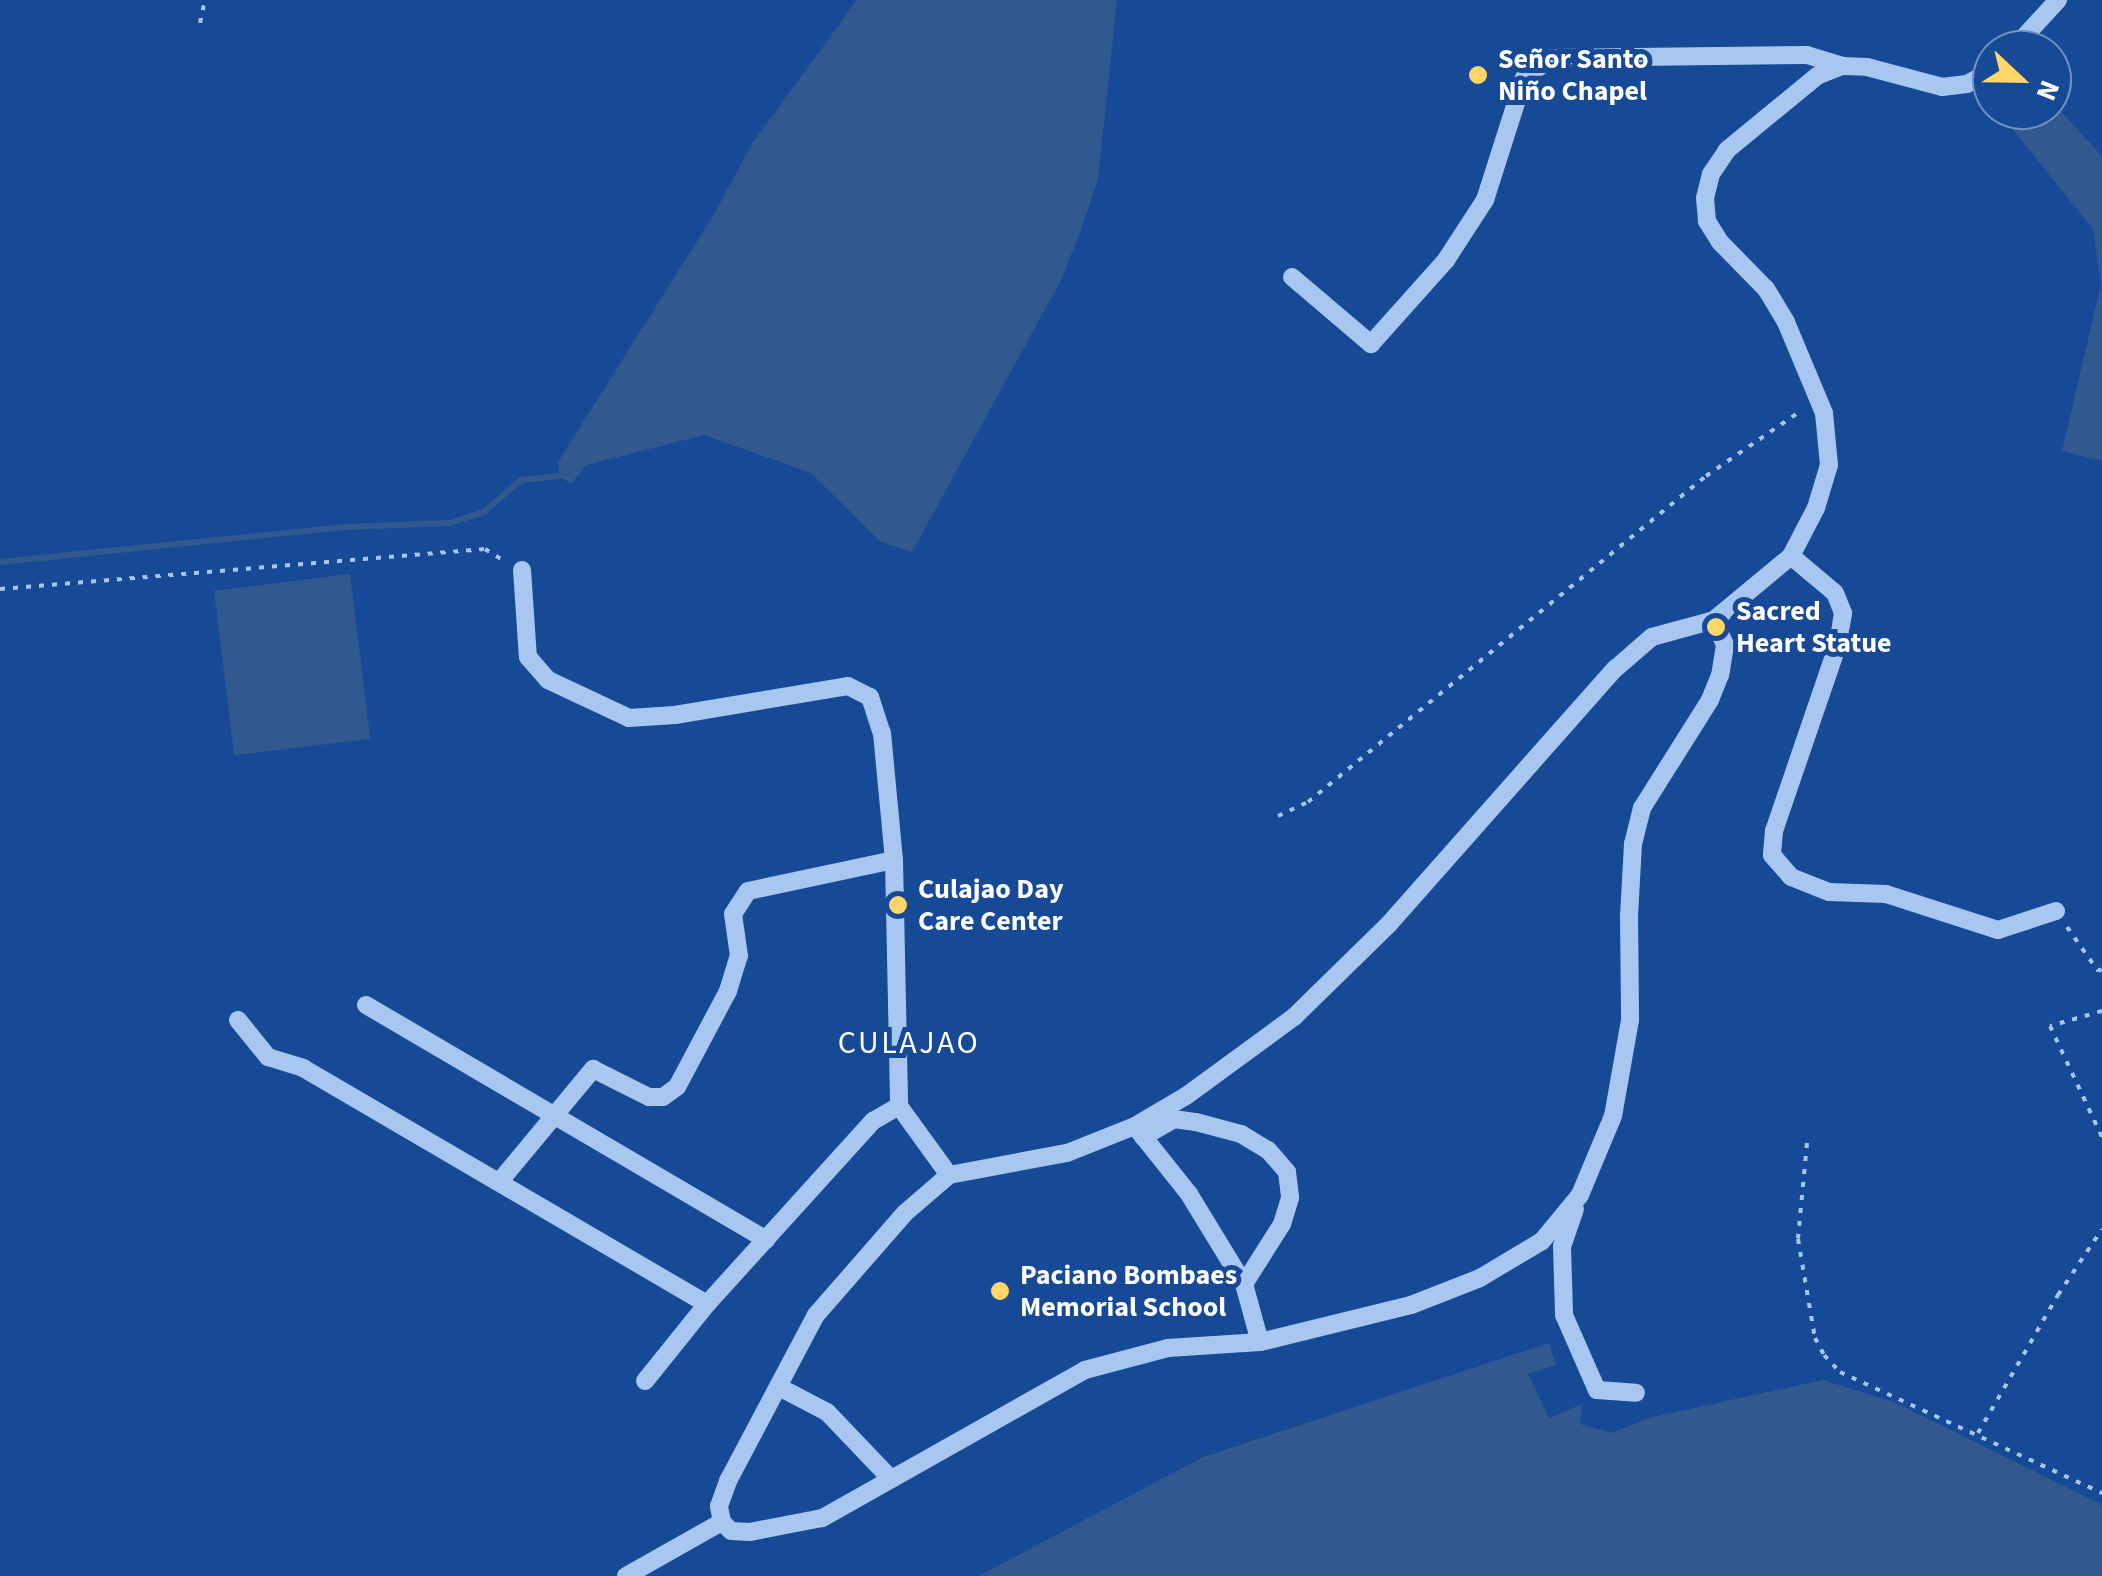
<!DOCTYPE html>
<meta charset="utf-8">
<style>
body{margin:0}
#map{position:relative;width:2102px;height:1576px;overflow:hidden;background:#164a96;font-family:"Source Sans 3",sans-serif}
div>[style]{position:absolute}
.water>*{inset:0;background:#325890;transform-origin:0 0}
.stream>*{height:6px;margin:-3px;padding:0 3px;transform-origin:3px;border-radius:3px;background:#325890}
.path>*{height:4px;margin-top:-2px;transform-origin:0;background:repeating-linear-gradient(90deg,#a7c7f1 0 5px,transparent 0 13px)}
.minor>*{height:18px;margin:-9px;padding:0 9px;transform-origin:9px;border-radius:9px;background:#a7c7f1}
.dots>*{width:28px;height:28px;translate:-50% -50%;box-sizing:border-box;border:5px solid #164a96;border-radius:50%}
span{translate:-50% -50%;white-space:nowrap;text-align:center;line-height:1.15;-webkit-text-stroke:10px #164a96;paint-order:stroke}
.poi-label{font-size:28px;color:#fff;font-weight:700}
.left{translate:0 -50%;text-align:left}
.quarter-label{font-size:32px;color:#fff;letter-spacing:2.5px}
.north{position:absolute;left:1972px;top:30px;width:100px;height:100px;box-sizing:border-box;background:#164a96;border:2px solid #7392c0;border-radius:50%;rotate:112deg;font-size:28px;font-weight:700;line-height:40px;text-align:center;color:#fff}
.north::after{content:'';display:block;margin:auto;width:35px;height:45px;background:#ffd768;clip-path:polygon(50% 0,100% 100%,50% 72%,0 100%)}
</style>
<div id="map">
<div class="water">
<i style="clip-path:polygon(857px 0,1117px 0,1098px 179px,1082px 227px,1061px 280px,912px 552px,881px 542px,811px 473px,704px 435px,586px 465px,571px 484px,560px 476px,558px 462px,713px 216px,752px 144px)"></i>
<i style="clip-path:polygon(2052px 102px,2102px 156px,2102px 461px,2062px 451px,2101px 284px,2093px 229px,1997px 110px,2052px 110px)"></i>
<i style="left:350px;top:574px;width:166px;height:137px;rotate:83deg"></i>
<i style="clip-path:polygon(1549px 1343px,1556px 1365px,1528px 1374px,1549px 1418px,1582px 1404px,1580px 1424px,1612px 1433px,1648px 1418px,1823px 1380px,1894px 1402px,2102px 1505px,2102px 1576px,979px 1576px,1203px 1457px)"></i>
</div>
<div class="stream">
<i style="left:0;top:562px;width:347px;rotate:-5.8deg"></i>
<i style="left:345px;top:527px;width:104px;rotate:-2.2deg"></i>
<i style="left:449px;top:523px;width:37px;rotate:-17deg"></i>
<i style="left:484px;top:512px;width:49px;rotate:-40.9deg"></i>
<i style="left:521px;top:480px;width:39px;rotate:-6deg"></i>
</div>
<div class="path">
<i style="left:200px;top:23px;width:24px;rotate:-78deg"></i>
<i style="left:0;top:589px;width:487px;rotate:-4.7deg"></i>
<i style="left:485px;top:549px;width:22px;rotate:32deg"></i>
<i style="left:1278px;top:816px;width:33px;rotate:-25deg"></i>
<i style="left:1308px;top:802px;width:514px;rotate:-39.32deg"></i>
<i style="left:1706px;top:476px;width:116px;rotate:-34.5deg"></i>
<i style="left:2067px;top:927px;width:54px;rotate:54.8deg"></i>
<i style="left:2098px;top:971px;width:4px;rotate:-27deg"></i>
<i style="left:2102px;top:1011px;width:54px;rotate:163.9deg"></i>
<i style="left:2050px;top:1026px;width:123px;rotate:64.9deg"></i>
<i style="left:1807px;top:1143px;width:96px;rotate:95.4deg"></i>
<i style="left:1798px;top:1239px;width:100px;rotate:80.3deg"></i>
<i style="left:1815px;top:1338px;width:19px;rotate:62deg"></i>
<i style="left:1824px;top:1355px;width:23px;rotate:47deg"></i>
<i style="left:1840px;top:1372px;width:289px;rotate:24.8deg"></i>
<i style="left:1978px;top:1433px;width:160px;rotate:-59.9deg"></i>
<i style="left:2058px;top:1295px;width:79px;rotate:-56.3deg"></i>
</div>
<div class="minor">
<i style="left:2012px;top:50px;width:68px;rotate:-47.4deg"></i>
<i style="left:1292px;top:277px;width:104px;rotate:40.3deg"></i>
<i style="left:1371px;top:344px;width:113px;rotate:-48.2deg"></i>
<i style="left:1446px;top:260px;width:72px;rotate:-57deg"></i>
<i style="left:1485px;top:200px;width:128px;rotate:-72.3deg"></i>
<i style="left:1524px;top:78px;width:34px;rotate:-36deg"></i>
<i style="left:1552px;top:58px;width:255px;rotate:-0.7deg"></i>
<i style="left:1807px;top:55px;width:37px;rotate:17deg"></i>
<i style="left:1791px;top:556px;width:57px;rotate:40.1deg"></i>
<i style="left:1835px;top:593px;width:22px;rotate:68deg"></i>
<i style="left:1843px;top:613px;width:31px;rotate:99deg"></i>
<i style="left:1838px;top:644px;width:198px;rotate:108.9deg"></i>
<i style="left:1774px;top:831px;width:24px;rotate:95deg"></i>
<i style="left:1772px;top:855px;width:29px;rotate:49deg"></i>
<i style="left:1791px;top:877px;width:41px;rotate:21.5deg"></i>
<i style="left:1829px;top:892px;width:57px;rotate:2deg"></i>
<i style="left:1886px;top:894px;width:118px;rotate:17.8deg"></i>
<i style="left:1998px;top:930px;width:61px;rotate:-18.1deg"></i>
<i style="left:522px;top:570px;width:87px;rotate:86.1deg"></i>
<i style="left:528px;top:657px;width:30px;rotate:49deg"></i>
<i style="left:548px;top:680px;width:89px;rotate:25.1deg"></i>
<i style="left:629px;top:718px;width:46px;rotate:-3.7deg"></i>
<i style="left:675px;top:715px;width:175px;rotate:-9.5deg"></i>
<i style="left:848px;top:686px;width:25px;rotate:27deg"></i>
<i style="left:870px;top:697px;width:38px;rotate:72deg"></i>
<i style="left:882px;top:733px;width:128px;rotate:84.6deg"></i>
<i style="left:894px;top:860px;width:246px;rotate:88.8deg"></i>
<i style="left:899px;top:1106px;width:85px;rotate:54.1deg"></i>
<i style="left:1714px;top:620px;width:27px;rotate:66deg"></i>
<i style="left:1725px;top:645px;width:30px;rotate:99deg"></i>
<i style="left:1720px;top:675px;width:27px;rotate:112deg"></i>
<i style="left:1710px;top:700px;width:128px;rotate:122.2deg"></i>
<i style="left:1642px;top:808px;width:37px;rotate:104deg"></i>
<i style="left:1633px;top:844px;width:72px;rotate:93.2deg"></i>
<i style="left:1629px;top:916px;width:104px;rotate:89.4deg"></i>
<i style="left:1630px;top:1020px;width:97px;rotate:100deg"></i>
<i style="left:1613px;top:1116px;width:86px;rotate:112.7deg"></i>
<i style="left:1580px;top:1195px;width:60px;rotate:129.6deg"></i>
<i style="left:1542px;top:1241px;width:72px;rotate:149.2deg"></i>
<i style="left:1480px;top:1278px;width:74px;rotate:158.6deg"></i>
<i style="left:1411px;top:1305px;width:155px;rotate:166.2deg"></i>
<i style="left:1260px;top:1342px;width:92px;rotate:176.3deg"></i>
<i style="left:1168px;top:1348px;width:86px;rotate:165.2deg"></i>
<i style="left:1085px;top:1370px;width:302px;rotate:150.6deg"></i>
<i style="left:822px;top:1518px;width:73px;rotate:169deg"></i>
<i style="left:750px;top:1532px;width:19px;rotate:-177deg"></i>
<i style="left:731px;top:1531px;width:13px;rotate:-135deg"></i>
<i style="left:722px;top:1522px;width:16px;rotate:-101deg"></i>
<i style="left:719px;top:1506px;width:27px;rotate:-70deg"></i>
<i style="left:728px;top:1481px;width:188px;rotate:-62.1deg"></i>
<i style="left:816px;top:1315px;width:135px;rotate:-48.9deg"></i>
<i style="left:905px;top:1213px;width:58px;rotate:-40.8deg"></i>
<i style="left:949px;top:1175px;width:120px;rotate:-10.6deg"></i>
<i style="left:1067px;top:1153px;width:73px;rotate:-21.7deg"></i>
<i style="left:1135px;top:1126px;width:59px;rotate:-30.5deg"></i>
<i style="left:1186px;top:1096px;width:134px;rotate:-36.2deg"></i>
<i style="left:1294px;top:1017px;width:133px;rotate:-44.4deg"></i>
<i style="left:1389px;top:924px;width:341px;rotate:-48.5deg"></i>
<i style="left:1615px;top:669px;width:49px;rotate:-40.9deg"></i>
<i style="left:1652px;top:637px;width:64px;rotate:-15.3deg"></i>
<i style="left:1714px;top:620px;width:100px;rotate:-39.7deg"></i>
<i style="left:1791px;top:556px;width:54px;rotate:-62.5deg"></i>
<i style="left:1816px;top:508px;width:45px;rotate:-73.2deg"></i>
<i style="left:1829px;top:465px;width:52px;rotate:-95.5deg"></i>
<i style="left:1824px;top:413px;width:99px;rotate:-112.7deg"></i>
<i style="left:1786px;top:322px;width:39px;rotate:-121deg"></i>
<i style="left:1766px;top:289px;width:66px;rotate:-134.4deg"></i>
<i style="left:1720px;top:242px;width:25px;rotate:-122deg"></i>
<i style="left:1707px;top:221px;width:23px;rotate:-95deg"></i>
<i style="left:1705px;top:198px;width:25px;rotate:-76deg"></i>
<i style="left:1711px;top:174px;width:29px;rotate:-56deg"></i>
<i style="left:1727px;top:150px;width:117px;rotate:-39.4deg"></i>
<i style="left:1817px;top:76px;width:27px;rotate:-22deg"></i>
<i style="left:1842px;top:66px;width:25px;rotate:2deg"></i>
<i style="left:1867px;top:67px;width:78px;rotate:14.9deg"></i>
<i style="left:1942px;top:87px;width:25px;rotate:-7deg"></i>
<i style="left:1967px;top:84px;width:29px;rotate:-29deg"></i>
<i style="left:366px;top:1005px;width:464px;rotate:30.4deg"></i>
<i style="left:238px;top:1020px;width:48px;rotate:51deg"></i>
<i style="left:268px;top:1057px;width:37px;rotate:17deg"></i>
<i style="left:303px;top:1068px;width:468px;rotate:30.3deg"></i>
<i style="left:1138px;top:1130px;width:82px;rotate:51.4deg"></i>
<i style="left:1189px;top:1194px;width:105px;rotate:58.6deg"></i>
<i style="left:1244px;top:1284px;width:60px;rotate:74.6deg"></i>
<i style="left:1143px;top:1137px;width:36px;rotate:-30deg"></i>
<i style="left:1174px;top:1119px;width:22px;rotate:8deg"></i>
<i style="left:1196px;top:1122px;width:47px;rotate:14.9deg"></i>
<i style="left:1241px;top:1134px;width:31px;rotate:31deg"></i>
<i style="left:1268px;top:1150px;width:29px;rotate:49deg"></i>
<i style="left:1287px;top:1172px;width:26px;rotate:83deg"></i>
<i style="left:1290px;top:1198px;width:27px;rotate:107deg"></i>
<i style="left:1282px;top:1224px;width:71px;rotate:122.3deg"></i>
<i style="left:500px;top:1181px;width:146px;rotate:-50.3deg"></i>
<i style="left:593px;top:1069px;width:63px;rotate:26.6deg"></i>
<i style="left:649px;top:1097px;width:14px"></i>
<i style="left:663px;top:1097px;width:17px;rotate:-36deg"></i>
<i style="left:677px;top:1087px;width:109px;rotate:-62deg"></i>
<i style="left:728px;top:991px;width:37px;rotate:-73deg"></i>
<i style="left:739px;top:956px;width:42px;rotate:-98.1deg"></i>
<i style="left:733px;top:914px;width:27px;rotate:-57deg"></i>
<i style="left:748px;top:891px;width:149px;rotate:-12deg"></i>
<i style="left:1575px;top:1209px;width:39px;rotate:109deg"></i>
<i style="left:1562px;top:1246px;width:69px;rotate:88.3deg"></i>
<i style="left:1564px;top:1315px;width:82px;rotate:66.3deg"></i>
<i style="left:1597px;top:1390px;width:39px;rotate:4deg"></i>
<i style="left:645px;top:1381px;width:99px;rotate:-51.2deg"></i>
<i style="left:707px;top:1304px;width:247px;rotate:-47.8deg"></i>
<i style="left:873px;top:1121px;width:30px;rotate:-30deg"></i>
<i style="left:779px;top:1387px;width:54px;rotate:27.5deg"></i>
<i style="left:827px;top:1412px;width:93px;rotate:46.3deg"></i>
<i style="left:626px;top:1576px;width:110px;rotate:-29.4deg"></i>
</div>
<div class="dots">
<i style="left:1478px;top:75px;background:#ffd768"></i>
<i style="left:1716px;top:627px;background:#ffd768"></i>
<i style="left:898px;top:905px;background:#ffd768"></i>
<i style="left:1000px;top:1291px;background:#ffd768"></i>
</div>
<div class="poi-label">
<span class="left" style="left:1498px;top:75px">Señor Santo<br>Niño Chapel</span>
<span class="left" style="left:1736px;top:627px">Sacred<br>Heart Statue</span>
<span class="left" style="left:918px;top:905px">Culajao Day<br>Care Center</span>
<span class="left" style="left:1020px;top:1291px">Paciano Bombaes<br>Memorial School</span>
</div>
<div class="quarter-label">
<span style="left:909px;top:1043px">CULAJAO</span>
</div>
<div class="north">N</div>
</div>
